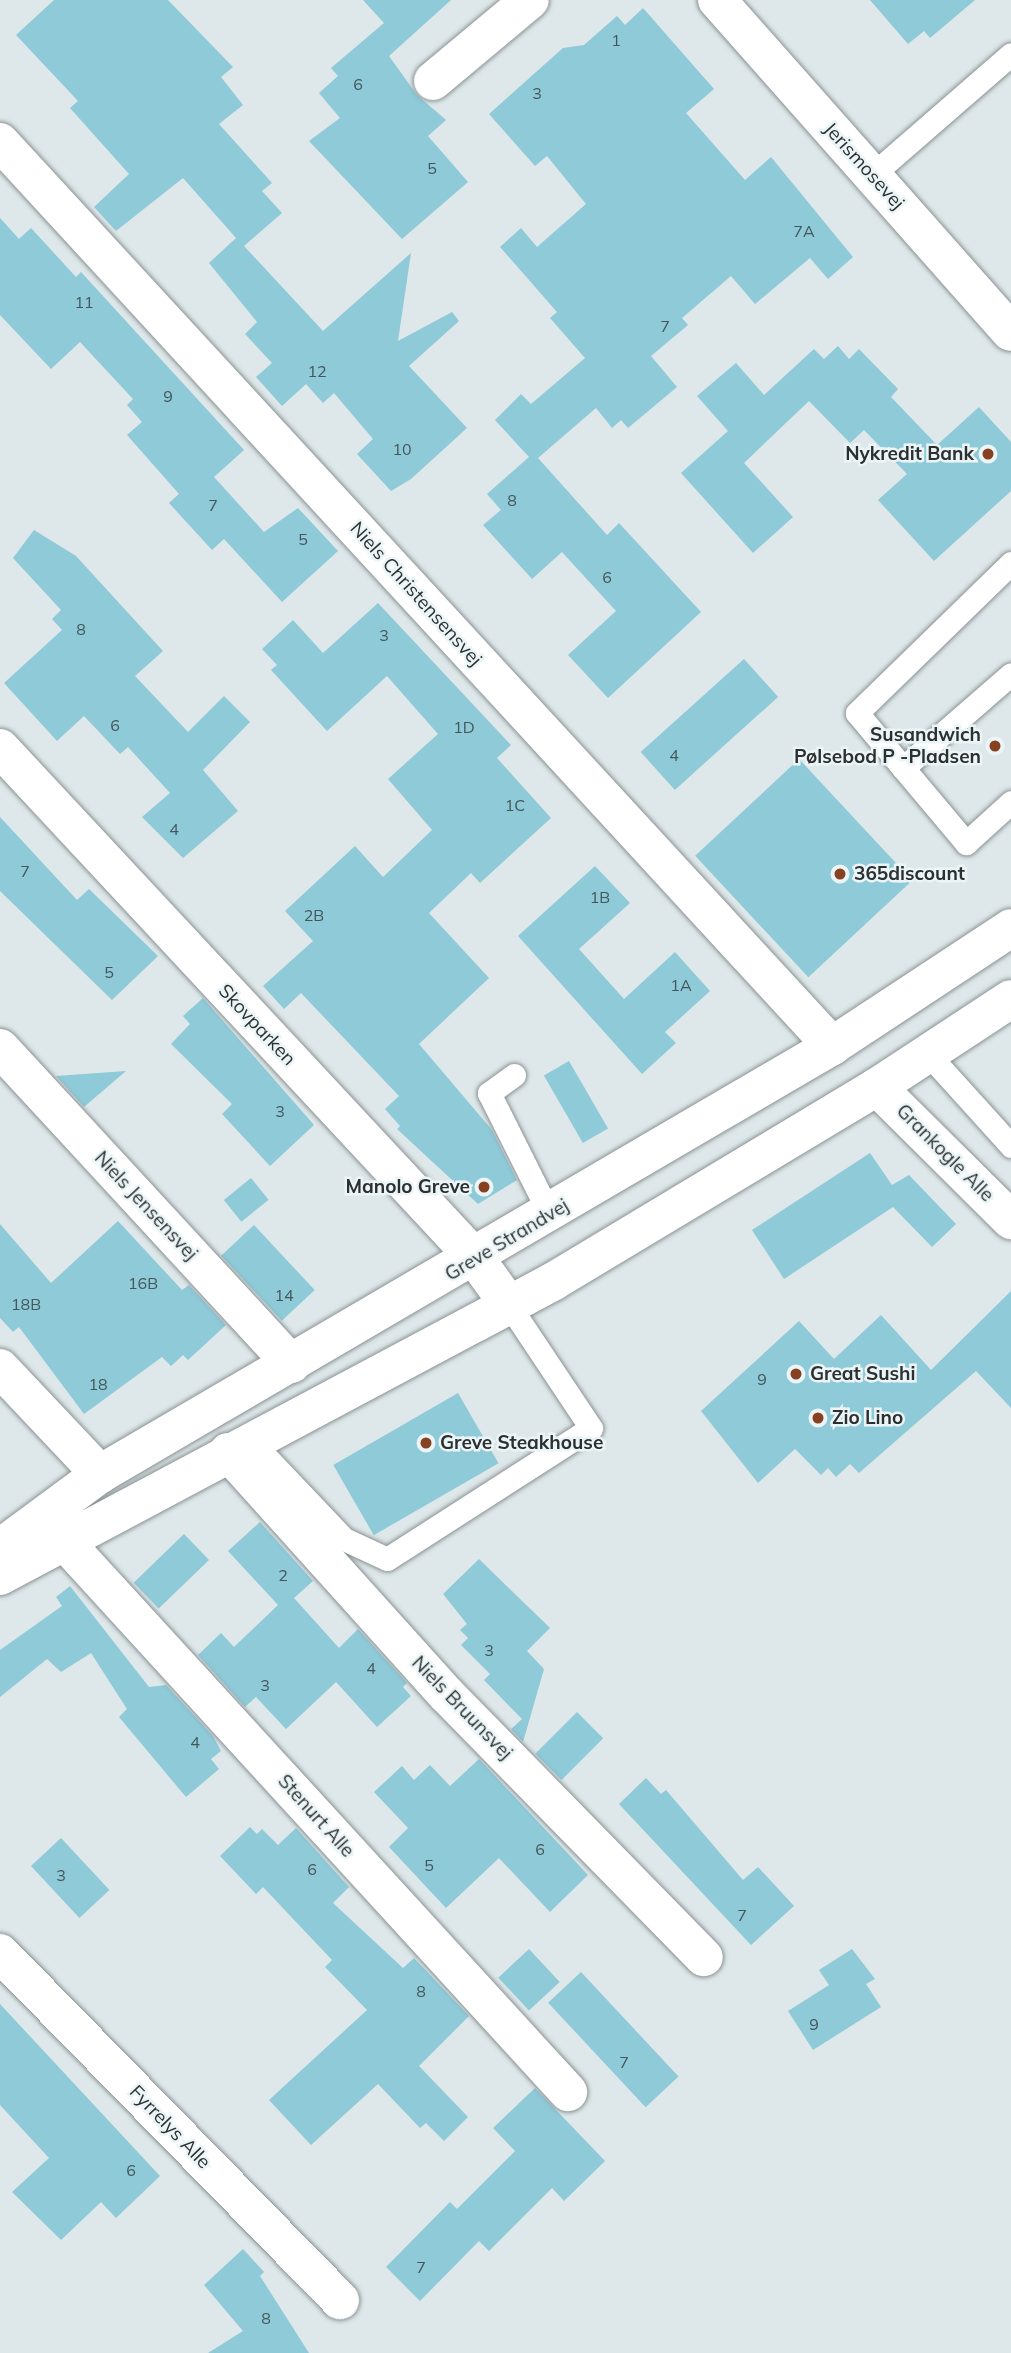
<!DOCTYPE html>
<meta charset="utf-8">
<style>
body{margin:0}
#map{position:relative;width:1011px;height:2353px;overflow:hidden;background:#dee7e9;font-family:Mulish,sans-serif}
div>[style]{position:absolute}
.building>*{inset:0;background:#8ecad8;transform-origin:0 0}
.roads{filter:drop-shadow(0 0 2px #8a9294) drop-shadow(0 0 2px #8a9294)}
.service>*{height:23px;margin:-11.5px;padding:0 11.5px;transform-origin:11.5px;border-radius:11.5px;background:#fff}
.minor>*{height:38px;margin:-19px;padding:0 19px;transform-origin:19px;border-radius:19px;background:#fff}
.secondary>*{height:38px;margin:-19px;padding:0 19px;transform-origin:19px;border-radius:19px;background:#fff}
.dots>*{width:19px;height:19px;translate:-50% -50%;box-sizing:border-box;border:4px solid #ebf4f6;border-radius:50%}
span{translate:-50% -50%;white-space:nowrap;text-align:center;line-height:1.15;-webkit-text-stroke:5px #ebf4f6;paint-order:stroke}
.number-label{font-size:16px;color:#44565a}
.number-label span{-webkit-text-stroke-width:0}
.street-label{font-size:19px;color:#2c3030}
.poi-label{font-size:19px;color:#2c3030;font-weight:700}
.right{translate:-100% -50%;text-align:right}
.left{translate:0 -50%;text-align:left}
</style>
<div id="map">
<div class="building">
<i style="clip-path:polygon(54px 0,168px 0,233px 67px,221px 77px,243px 105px,219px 124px,272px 183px,262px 191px,282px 213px,244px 246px,323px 331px,411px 253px,398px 341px,452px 312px,459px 321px,409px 366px,467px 428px,411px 479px,391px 491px,357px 454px,373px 439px,334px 393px,323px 403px,306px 384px,282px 406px,256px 377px,272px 363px,245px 334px,257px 322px,209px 263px,236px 238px,183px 178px,116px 231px,94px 207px,129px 174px,70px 108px,78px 101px,16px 35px)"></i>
<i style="clip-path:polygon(363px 0,451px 0,389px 56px,417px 95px,446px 120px,428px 136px,468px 182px,402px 239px,309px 141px,340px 118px,319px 93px,338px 76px,331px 68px,384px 23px)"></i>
<i style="clip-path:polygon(870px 0,975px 0,930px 38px,924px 31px,908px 44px)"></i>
<i style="clip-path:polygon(643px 8px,714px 89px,686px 113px,745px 180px,771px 157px,853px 257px,828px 279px,810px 258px,755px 304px,731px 276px,682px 318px,688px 325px,651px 356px,677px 387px,628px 428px,621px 420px,612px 428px,596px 408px,538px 458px,607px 535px,619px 523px,701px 612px,608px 698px,568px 655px,616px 611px,562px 552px,532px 579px,483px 525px,501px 510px,487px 494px,529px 457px,495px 420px,521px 394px,531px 404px,585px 358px,550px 318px,557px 312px,500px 247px,521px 228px,537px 247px,586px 204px,547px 156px,535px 166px,489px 114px,563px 48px,584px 45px,617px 16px,625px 25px)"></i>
<i style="clip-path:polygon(0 218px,19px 239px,31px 228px,76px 277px,81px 272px,244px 450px,214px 477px,264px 532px,298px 508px,338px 551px,282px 602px,224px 539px,212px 550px,169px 503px,179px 494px,127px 435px,142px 422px,127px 405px,133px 399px,80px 342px,51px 369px,0 315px)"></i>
<i style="clip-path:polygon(838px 346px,849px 359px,859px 349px,898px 389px,891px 397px,937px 445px,979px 407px,1011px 442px,1011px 491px,934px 561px,878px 500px,907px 474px,864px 430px,850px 443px,809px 401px,744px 463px,793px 517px,753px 553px,681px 473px,728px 431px,697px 396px,736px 363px,764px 395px,814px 349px,824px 359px)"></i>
<i style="clip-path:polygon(34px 530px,76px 556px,163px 651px,135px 676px,188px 732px,224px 696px,250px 722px,203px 770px,238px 811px,183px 858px,142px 817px,170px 793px,128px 747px,120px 754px,84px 716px,57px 741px,4px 683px,62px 630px,52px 619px,61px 610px,13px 558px)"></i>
<i style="clip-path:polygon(378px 603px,511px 745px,497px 758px,551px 818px,480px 883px,471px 873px,429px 913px,489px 978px,419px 1044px,492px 1130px,517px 1180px,478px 1204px,397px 1129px,400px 1126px,385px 1109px,399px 1096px,301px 993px,284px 1009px,263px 986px,313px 941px,285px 911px,355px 846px,383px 877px,432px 830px,388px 779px,438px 734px,387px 676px,327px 731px,271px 670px,277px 665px,262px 649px,293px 620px,323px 653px)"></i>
<i style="left:744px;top:659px;width:51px;height:139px;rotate:48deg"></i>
<i style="left:799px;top:759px;width:166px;height:142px;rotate:47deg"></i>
<i style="clip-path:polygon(0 817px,77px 900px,89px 889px,158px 956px,112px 1000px,0 891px)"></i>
<i style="clip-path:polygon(595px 866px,630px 903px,579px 949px,624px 999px,675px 952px,710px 991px,665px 1032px,676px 1043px,642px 1074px,518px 936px)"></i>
<i style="clip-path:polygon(203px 998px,314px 1125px,270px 1166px,222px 1114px,232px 1104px,171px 1044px,190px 1024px,183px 1016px)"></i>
<i style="left:569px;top:1061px;width:78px;height:29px;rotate:60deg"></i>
<i style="clip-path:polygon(126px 1071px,84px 1107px,56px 1076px)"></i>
<i style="clip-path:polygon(870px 1153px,892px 1185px,909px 1175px,956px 1224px,932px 1247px,893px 1207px,784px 1279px,752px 1230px)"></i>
<i style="left:251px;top:1178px;width:28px;height:35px;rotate:51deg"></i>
<i style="clip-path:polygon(118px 1221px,182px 1290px,189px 1285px,226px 1325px,188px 1360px,183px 1355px,171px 1366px,162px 1357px,84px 1414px,19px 1327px,13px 1332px,0 1318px,0 1224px,51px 1283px)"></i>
<i style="left:254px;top:1225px;width:89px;height:45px;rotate:47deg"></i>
<i style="clip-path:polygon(1011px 1291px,1011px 1408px,976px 1371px,859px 1473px,850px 1464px,836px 1477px,828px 1468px,821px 1475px,795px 1449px,758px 1483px,701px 1411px,799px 1321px,834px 1359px,881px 1315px,931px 1370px)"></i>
<i style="left:458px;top:1393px;width:81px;height:144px;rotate:60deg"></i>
<i style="clip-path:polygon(260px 1522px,313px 1581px,294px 1598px,339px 1648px,358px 1629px,407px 1683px,403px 1687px,411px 1696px,377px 1727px,336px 1682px,286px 1729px,256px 1697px,245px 1707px,198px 1655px,221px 1633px,234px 1647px,278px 1605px,228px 1551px)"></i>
<i style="left:184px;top:1534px;width:36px;height:70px;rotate:46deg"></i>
<i style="clip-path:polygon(479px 1559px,550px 1628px,527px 1651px,544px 1669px,523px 1742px,511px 1729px,522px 1719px,484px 1680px,490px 1674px,461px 1645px,468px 1638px,460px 1630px,467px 1624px,443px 1594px)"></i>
<i style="clip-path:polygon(70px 1586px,149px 1687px,166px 1685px,213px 1736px,221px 1751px,211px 1759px,219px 1769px,186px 1797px,119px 1717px,127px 1709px,91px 1653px,61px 1672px,47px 1659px,0 1697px,0 1650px,62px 1606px,56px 1597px)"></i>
<i style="left:577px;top:1712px;width:37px;height:59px;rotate:45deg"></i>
<i style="clip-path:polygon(479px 1759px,588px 1875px,550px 1912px,499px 1858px,446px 1908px,389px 1847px,408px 1828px,374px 1792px,402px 1766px,414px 1780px,430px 1765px,450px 1786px)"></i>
<i style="clip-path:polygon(646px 1778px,661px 1794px,666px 1790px,743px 1880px,758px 1867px,794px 1906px,751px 1945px,619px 1804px)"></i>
<i style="clip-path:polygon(250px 1827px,257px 1834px,262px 1829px,278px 1845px,296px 1828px,349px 1887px,333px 1903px,403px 1968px,414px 1958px,469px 2016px,419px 2066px,468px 2117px,444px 2141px,426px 2123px,420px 2128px,378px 2084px,311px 2145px,269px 2100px,367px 2010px,325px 1967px,332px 1960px,263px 1887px,256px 1894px,220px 1856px)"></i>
<i style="left:61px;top:1838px;width:71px;height:41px;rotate:47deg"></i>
<i style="left:529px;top:1949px;width:45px;height:42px;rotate:47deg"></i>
<i style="clip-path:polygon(852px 1949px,875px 1979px,866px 1984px,881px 2007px,813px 2050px,788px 2011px,829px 1985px,819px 1970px)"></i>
<i style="left:581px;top:1972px;width:143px;height:45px;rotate:47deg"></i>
<i style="clip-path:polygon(0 2004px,160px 2176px,116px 2218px,101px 2202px,61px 2240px,12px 2192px,49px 2158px,0 2105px)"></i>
<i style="clip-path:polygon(535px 2088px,605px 2161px,564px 2201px,552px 2188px,489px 2251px,479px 2241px,420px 2301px,386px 2267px,450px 2202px,457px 2209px,515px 2151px,493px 2128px)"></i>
<i style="clip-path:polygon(243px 2249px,264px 2272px,260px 2276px,309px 2353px,208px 2353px,243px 2331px,204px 2285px)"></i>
</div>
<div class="roads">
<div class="service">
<i style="left:872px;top:175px;width:184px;rotate:-41deg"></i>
<i style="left:1011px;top:563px;width:215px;rotate:135.8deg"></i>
<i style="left:857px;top:713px;width:170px;rotate:50deg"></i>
<i style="left:966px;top:843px;width:61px;rotate:-42.3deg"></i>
<i style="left:903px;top:768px;width:143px;rotate:-41deg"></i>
<i style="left:928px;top:1054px;width:124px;rotate:47.9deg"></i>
<i style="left:514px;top:1075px;width:31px;rotate:144deg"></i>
<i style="left:489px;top:1093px;width:136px;rotate:63.4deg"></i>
<i style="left:251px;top:1441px;width:135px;rotate:46.5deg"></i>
<i style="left:344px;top:1539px;width:47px;rotate:24.9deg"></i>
<i style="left:387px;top:1559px;width:242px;rotate:-32.7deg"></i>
<i style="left:591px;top:1428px;width:148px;rotate:-123.7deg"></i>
</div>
<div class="minor">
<i style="left:717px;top:0;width:443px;rotate:48.5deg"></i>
<i style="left:433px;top:81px;width:126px;rotate:-39.9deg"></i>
<i style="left:0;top:142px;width:1229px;rotate:47.37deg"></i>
<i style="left:0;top:748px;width:698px;rotate:47.03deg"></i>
<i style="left:476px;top:1259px;width:57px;rotate:54.3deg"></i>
<i style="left:0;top:1048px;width:430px;rotate:47.3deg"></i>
<i style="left:877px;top:1087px;width:189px;rotate:44.8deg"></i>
<i style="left:0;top:1368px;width:146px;rotate:46.7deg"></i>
<i style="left:228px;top:1452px;width:327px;rotate:48deg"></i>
<i style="left:447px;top:1695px;width:367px;rotate:45.6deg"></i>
<i style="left:64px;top:1541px;width:747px;rotate:47.55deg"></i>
<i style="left:0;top:1953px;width:486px;rotate:45.6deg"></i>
</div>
<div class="secondary">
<i style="left:0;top:1548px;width:124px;rotate:-36.5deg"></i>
<i style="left:100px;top:1474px;width:848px;rotate:-30.31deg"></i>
<i style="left:832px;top:1046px;width:214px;rotate:-33.4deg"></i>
<i style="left:0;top:1576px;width:628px;rotate:-28.03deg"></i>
<i style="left:554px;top:1281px;width:377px;rotate:-31deg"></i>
<i style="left:877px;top:1087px;width:160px;rotate:-33.3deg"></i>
</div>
</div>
<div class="dots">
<i style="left:988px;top:454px;background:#884120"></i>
<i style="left:995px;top:746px;background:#884120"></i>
<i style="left:840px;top:874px;background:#884120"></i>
<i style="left:484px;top:1187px;background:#884120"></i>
<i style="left:796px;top:1374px;background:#884120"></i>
<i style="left:818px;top:1418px;background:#884120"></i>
<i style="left:426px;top:1443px;background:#884120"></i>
</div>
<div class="number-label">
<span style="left:616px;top:40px">1</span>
<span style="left:358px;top:84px">6</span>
<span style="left:537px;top:93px">3</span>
<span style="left:432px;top:168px">5</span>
<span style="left:804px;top:231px">7A</span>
<span style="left:84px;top:302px">11</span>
<span style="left:665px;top:326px">7</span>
<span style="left:317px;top:371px">12</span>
<span style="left:168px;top:396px">9</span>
<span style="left:402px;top:449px">10</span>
<span style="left:512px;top:500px">8</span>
<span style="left:213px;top:505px">7</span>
<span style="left:303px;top:539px">5</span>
<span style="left:607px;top:577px">6</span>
<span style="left:81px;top:629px">8</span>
<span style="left:384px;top:635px">3</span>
<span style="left:115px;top:725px">6</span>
<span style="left:464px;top:727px">1D</span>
<span style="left:674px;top:755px">4</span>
<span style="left:515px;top:805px">1C</span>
<span style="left:174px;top:829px">4</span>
<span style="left:25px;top:871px">7</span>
<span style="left:600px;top:897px">1B</span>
<span style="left:314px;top:915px">2B</span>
<span style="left:109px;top:972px">5</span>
<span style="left:681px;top:985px">1A</span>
<span style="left:280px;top:1111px">3</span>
<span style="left:143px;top:1283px">16B</span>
<span style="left:284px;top:1295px">14</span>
<span style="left:26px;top:1304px">18B</span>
<span style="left:762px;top:1379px">9</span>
<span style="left:98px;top:1384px">18</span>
<span style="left:283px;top:1575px">2</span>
<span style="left:489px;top:1650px">3</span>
<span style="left:371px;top:1668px">4</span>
<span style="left:265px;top:1685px">3</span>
<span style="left:195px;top:1742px">4</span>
<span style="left:540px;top:1849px">6</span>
<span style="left:429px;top:1865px">5</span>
<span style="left:312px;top:1869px">6</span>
<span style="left:61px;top:1875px">3</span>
<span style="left:742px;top:1915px">7</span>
<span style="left:421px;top:1991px">8</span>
<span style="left:814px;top:2024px">9</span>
<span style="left:624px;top:2062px">7</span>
<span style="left:131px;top:2170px">6</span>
<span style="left:421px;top:2267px">7</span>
<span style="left:266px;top:2318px">8</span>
</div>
<div class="street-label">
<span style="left:864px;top:166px;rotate:48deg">Jerismosevej</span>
<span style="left:416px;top:594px;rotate:48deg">Niels Christensensvej</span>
<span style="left:257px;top:1025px;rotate:47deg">Skovparken</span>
<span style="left:945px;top:1153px;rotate:45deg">Grankogle Alle</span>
<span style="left:146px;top:1206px;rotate:47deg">Niels Jensensvej</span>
<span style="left:507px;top:1240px;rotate:-31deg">Greve Strandvej</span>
<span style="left:462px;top:1708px;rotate:46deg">Niels Bruunsvej</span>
<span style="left:316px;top:1816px;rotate:48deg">Stenurt Alle</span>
<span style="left:170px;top:2127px;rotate:46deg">Fyrrelys Alle</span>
</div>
<div class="poi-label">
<span class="right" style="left:974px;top:454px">Nykredit Bank</span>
<span class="right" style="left:981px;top:746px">Susandwich<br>Pølsebod P -Pladsen</span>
<span class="left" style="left:854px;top:874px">365discount</span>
<span class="right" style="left:470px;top:1187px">Manolo Greve</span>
<span class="left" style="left:810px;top:1374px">Great Sushi</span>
<span class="left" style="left:832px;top:1418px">Zio Lino</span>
<span class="left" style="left:440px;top:1443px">Greve Steakhouse</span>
</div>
</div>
